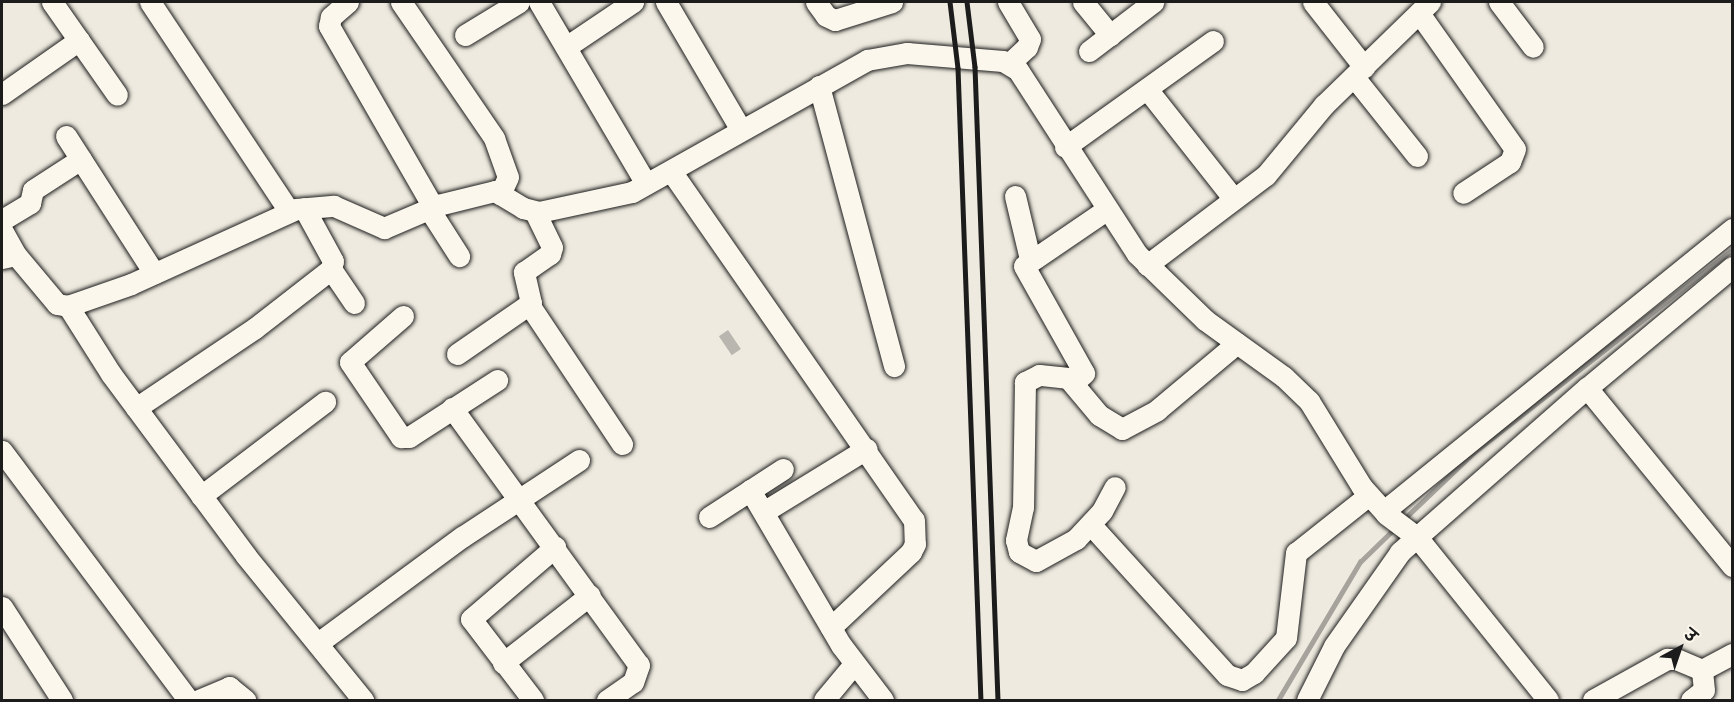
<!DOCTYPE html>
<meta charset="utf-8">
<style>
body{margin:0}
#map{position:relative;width:1734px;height:702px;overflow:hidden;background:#eeeadf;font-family:"Playpen Sans","Playpen Sans Deva",sans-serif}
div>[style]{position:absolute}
.stream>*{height:4.5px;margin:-2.25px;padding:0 2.25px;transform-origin:2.25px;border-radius:2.25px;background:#a6a39d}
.building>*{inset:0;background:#b9b6af;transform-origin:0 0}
.roads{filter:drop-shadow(0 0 2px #1c1c1c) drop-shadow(0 0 2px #1c1c1c)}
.minor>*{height:21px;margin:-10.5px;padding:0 10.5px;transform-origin:10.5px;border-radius:10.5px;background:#fbf7ec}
.rail>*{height:4.5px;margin:-2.25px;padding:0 2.25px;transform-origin:2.25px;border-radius:2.25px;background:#1c1c1c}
span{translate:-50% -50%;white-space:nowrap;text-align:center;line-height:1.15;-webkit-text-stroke:4.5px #fbf7ec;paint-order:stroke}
.frame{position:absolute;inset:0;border:3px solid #1c1c1c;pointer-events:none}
.north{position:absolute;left:1650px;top:618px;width:60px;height:60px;-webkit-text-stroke:4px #fbf7ec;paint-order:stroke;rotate:40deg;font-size:16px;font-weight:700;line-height:24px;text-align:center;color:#1c1c1c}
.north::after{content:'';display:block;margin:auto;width:21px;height:27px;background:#1c1c1c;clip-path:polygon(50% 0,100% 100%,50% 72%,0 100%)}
</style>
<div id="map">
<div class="stream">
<i style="left:1403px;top:520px;width:97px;rotate:-43.7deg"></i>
<i style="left:1473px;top:453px;width:329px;rotate:-38.1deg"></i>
<i style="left:1278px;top:700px;width:161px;rotate:-59.3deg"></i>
<i style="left:1360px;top:562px;width:49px;rotate:-44.2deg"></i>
</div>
<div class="building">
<i style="left:728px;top:330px;width:23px;height:11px;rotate:56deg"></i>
</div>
<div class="roads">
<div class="minor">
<i style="left:52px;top:2px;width:113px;rotate:55deg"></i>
<i style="left:150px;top:2px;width:251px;rotate:56.4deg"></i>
<i style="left:348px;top:2px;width:23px;rotate:139deg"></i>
<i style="left:331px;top:17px;width:9px;rotate:103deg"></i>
<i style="left:329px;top:26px;width:209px;rotate:60.1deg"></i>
<i style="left:401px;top:2px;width:165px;rotate:55.6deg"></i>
<i style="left:494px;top:138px;width:41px;rotate:70.3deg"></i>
<i style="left:508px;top:177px;width:19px;rotate:115deg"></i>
<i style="left:539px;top:2px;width:211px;rotate:59.5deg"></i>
<i style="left:666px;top:2px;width:148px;rotate:59.6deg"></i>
<i style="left:816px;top:2px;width:17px;rotate:54deg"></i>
<i style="left:826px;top:16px;width:10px;rotate:24deg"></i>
<i style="left:835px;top:20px;width:60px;rotate:-17.5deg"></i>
<i style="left:1008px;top:2px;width:43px;rotate:59.3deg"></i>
<i style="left:1030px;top:39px;width:9px;rotate:111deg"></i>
<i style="left:1027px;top:47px;width:23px;rotate:137deg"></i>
<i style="left:1083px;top:2px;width:43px;rotate:50.7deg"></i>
<i style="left:1313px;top:2px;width:83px;rotate:51.9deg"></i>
<i style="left:1499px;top:2px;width:56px;rotate:52.9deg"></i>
<i style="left:1419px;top:13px;width:166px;rotate:54.8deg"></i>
<i style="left:1515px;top:149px;width:14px;rotate:111deg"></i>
<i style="left:1510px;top:162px;width:56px;rotate:146.6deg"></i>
<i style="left:465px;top:35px;width:63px;rotate:-31.4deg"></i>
<i style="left:566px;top:47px;width:81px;rotate:-33.9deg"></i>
<i style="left:1089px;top:51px;width:81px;rotate:-37.4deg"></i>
<i style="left:1354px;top:77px;width:101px;rotate:51.4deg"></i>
<i style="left:819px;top:86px;width:290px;rotate:75deg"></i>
<i style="left:1147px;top:89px;width:140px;rotate:51.7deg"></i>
<i style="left:2px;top:94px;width:94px;rotate:-35deg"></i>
<i style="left:66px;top:136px;width:163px;rotate:57.3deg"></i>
<i style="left:1065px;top:147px;width:182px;rotate:-35.6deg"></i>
<i style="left:671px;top:171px;width:425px;rotate:55.2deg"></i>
<i style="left:914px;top:520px;width:24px;rotate:88deg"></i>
<i style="left:915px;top:544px;width:9px;rotate:117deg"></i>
<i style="left:911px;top:552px;width:110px;rotate:136.8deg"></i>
<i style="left:1015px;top:196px;width:65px;rotate:76.6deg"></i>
<i style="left:429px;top:209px;width:56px;rotate:57.4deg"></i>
<i style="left:1106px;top:210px;width:99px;rotate:145.7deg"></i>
<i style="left:1024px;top:266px;width:123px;rotate:60.7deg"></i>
<i style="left:1084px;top:373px;width:8px;rotate:135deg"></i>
<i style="left:1078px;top:379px;width:39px;rotate:-174deg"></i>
<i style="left:1039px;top:375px;width:16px;rotate:153deg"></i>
<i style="left:1025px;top:382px;width:125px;rotate:90.9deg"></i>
<i style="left:1023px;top:507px;width:34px;rotate:102deg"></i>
<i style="left:1016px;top:540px;width:12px;rotate:76deg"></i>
<i style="left:1019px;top:552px;width:19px;rotate:28deg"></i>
<i style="left:1036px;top:561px;width:46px;rotate:-28.8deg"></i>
<i style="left:1076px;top:539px;width:38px;rotate:-47deg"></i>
<i style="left:1102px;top:511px;width:27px;rotate:-62deg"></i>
<i style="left:2px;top:220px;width:33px;rotate:-31deg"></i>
<i style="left:30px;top:203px;width:13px;rotate:-77deg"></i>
<i style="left:33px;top:190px;width:57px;rotate:-32.9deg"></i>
<i style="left:2px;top:230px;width:29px;rotate:61deg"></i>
<i style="left:2px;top:258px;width:14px;rotate:-12deg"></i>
<i style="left:16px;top:255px;width:64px;rotate:50.1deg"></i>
<i style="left:57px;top:304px;width:11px;rotate:10deg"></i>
<i style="left:68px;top:306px;width:67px;rotate:-19.2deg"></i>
<i style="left:131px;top:284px;width:181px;rotate:-24.4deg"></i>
<i style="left:296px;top:209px;width:38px;rotate:-5deg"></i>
<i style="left:334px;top:206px;width:55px;rotate:23.7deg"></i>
<i style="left:384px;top:228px;width:59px;rotate:-23.1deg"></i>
<i style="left:438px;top:205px;width:59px;rotate:-13.8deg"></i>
<i style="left:495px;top:191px;width:33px;rotate:31deg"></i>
<i style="left:523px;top:208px;width:16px;rotate:14deg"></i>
<i style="left:539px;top:212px;width:95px;rotate:-12.1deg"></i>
<i style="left:632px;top:192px;width:270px;rotate:-29.3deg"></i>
<i style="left:867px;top:60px;width:41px;rotate:-9.9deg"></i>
<i style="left:907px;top:53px;width:96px;rotate:4.8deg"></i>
<i style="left:1003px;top:61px;width:17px;rotate:31deg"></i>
<i style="left:1018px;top:70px;width:219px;rotate:57.1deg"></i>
<i style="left:1137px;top:254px;width:95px;rotate:44.1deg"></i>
<i style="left:1205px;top:320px;width:97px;rotate:35.8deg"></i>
<i style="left:1284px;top:377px;width:35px;rotate:44deg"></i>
<i style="left:1309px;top:401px;width:101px;rotate:58.4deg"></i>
<i style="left:1362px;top:487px;width:36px;rotate:48deg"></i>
<i style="left:1386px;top:514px;width:39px;rotate:37deg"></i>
<i style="left:1417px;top:537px;width:209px;rotate:51.2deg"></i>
<i style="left:1147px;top:265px;width:149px;rotate:-37.1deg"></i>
<i style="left:1266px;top:175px;width:91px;rotate:-50.4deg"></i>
<i style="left:1324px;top:105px;width:148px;rotate:-44.2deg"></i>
<i style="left:331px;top:269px;width:41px;rotate:55.9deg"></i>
<i style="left:68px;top:306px;width:80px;rotate:57.7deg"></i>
<i style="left:111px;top:374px;width:227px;rotate:53.4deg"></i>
<i style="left:246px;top:556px;width:186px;rotate:50.9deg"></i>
<i style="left:530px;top:306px;width:166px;rotate:56.3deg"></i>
<i style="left:403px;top:316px;width:70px;rotate:139deg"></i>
<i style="left:350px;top:362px;width:91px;rotate:55.8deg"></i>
<i style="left:401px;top:437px;width:8px"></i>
<i style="left:409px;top:437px;width:105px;rotate:-32.9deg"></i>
<i style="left:457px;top:354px;width:90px;rotate:-34.6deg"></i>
<i style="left:531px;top:303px;width:32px;rotate:-103deg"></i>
<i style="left:524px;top:272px;width:32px;rotate:-35deg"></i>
<i style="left:550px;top:254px;width:7px;rotate:-74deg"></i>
<i style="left:552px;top:247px;width:39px;rotate:-116deg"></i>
<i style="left:1068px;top:378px;width:48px;rotate:50deg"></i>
<i style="left:1099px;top:415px;width:27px;rotate:31deg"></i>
<i style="left:1122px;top:429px;width:40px;rotate:-28deg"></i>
<i style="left:1157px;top:410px;width:104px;rotate:-39.9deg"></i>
<i style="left:1587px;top:388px;width:230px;rotate:50.8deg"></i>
<i style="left:136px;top:408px;width:143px;rotate:-33.9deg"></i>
<i style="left:255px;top:328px;width:96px;rotate:-37.8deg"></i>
<i style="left:331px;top:269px;width:8px;rotate:-76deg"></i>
<i style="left:333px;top:261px;width:60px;rotate:-118.7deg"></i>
<i style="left:452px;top:408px;width:318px;rotate:54deg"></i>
<i style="left:639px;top:665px;width:18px;rotate:109deg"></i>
<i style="left:633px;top:682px;width:32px;rotate:145deg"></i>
<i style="left:2px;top:451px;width:311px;rotate:53.2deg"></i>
<i style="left:750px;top:490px;width:180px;rotate:59.6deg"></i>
<i style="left:841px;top:645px;width:69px;rotate:52.6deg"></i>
<i style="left:201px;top:496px;width:156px;rotate:-37.2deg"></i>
<i style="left:765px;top:511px;width:119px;rotate:-31.5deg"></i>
<i style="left:1384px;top:511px;width:448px;rotate:-39deg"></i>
<i style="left:709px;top:517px;width:88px;rotate:-33deg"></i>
<i style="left:1091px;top:525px;width:202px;rotate:47.8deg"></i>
<i style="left:1227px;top:675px;width:16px;rotate:18deg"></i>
<i style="left:1242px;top:680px;width:14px;rotate:-30deg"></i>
<i style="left:1254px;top:673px;width:47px;rotate:-47.6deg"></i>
<i style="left:1286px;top:638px;width:86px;rotate:-83.3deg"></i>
<i style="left:1296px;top:553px;width:93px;rotate:-38.5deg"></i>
<i style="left:2px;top:607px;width:111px;rotate:57.2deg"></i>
<i style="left:318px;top:643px;width:179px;rotate:-36.4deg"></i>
<i style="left:462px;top:537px;width:140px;rotate:-33.3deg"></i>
<i style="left:503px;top:663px;width:110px;rotate:-38deg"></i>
<i style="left:199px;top:700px;width:33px;rotate:-23deg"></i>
<i style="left:229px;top:687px;width:21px;rotate:39deg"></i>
<i style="left:533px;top:700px;width:102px;rotate:-127.4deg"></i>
<i style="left:471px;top:619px;width:111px;rotate:-40.6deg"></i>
<i style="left:824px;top:700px;width:47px;rotate:-50.2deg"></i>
<i style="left:1307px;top:700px;width:60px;rotate:-63.4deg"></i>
<i style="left:1334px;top:646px;width:115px;rotate:-54.9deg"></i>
<i style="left:1400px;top:552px;width:249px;rotate:-41.3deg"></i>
<i style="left:1587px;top:388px;width:189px;rotate:-39.8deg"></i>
<i style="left:1593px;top:700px;width:85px;rotate:-29deg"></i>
<i style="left:1667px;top:659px;width:9px"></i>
<i style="left:1676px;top:659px;width:28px;rotate:23deg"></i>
<i style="left:1702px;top:670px;width:34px;rotate:-28deg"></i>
<i style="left:1691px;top:700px;width:16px;rotate:-38deg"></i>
<i style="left:1704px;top:690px;width:20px;rotate:-96deg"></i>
</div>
</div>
<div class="rail">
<i style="left:950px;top:2px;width:66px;rotate:83.1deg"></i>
<i style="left:958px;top:68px;width:632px;rotate:87.92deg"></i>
<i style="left:967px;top:2px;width:65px;rotate:83deg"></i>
<i style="left:975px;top:67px;width:633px;rotate:87.92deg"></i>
</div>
<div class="frame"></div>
<div class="north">उ</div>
</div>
